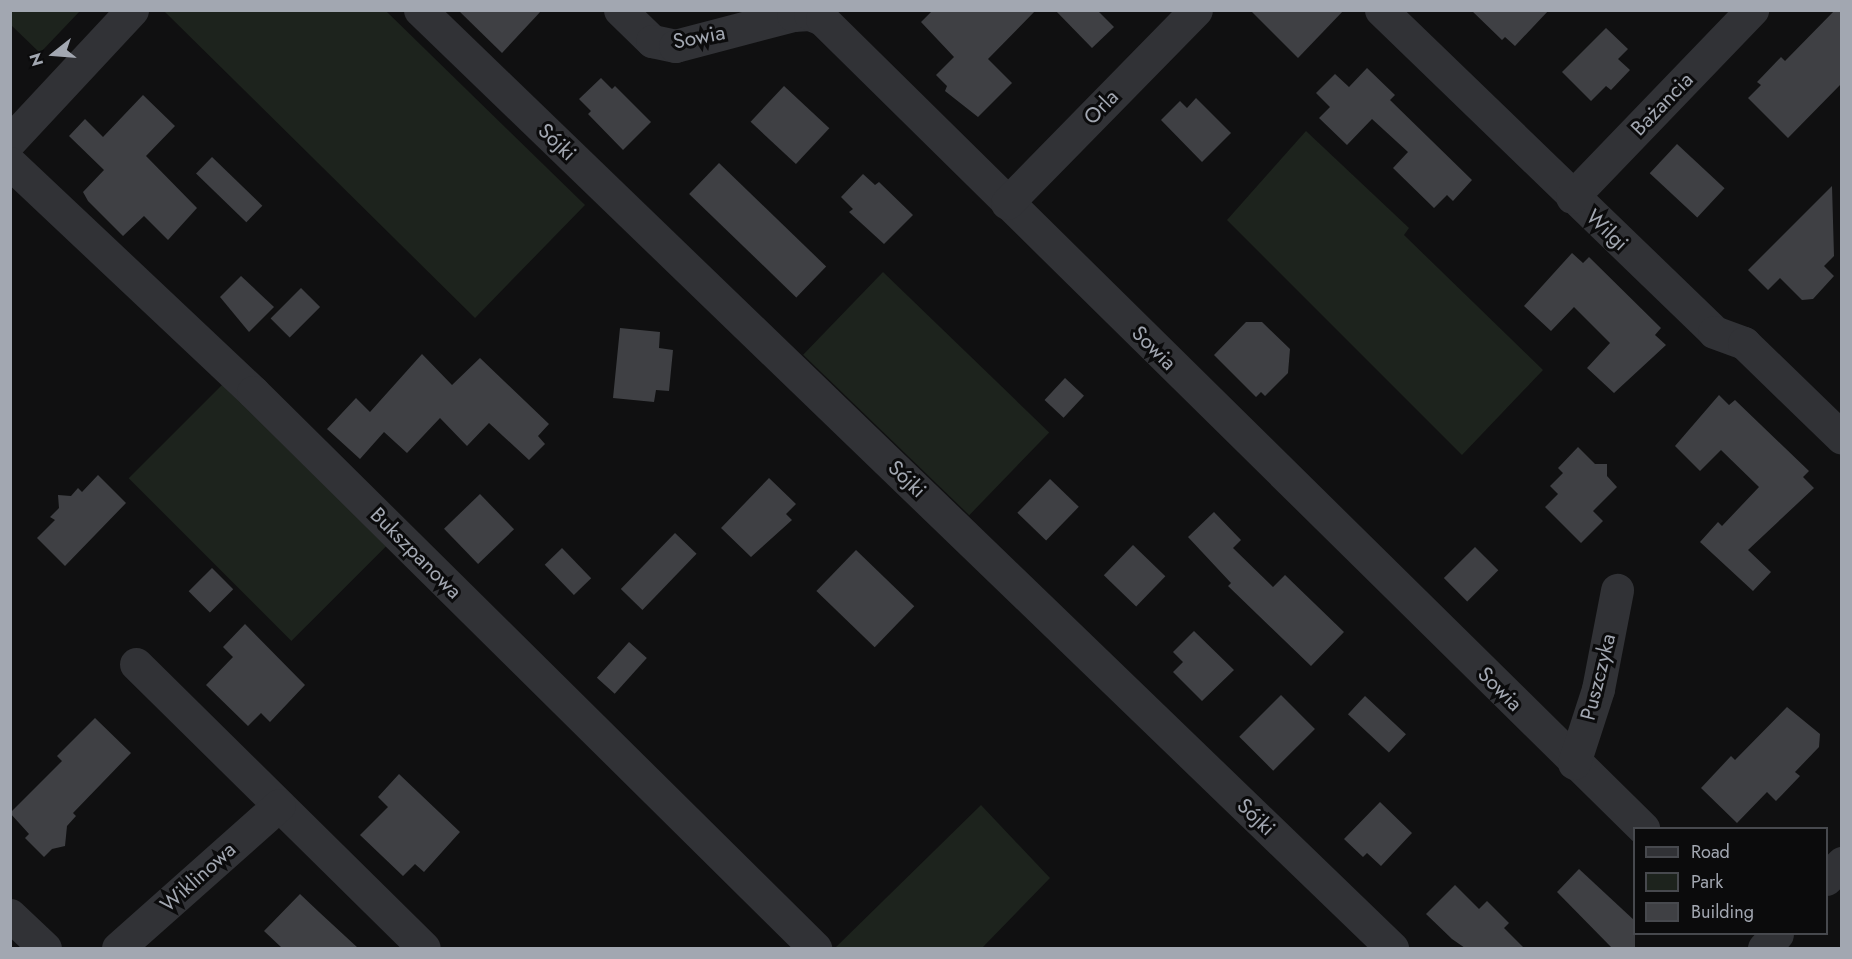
<!DOCTYPE html>
<meta charset="utf-8">
<style>
body{margin:0}
#map{position:relative;width:1852px;height:959px;overflow:hidden;background:#101011;font-family:Jost,sans-serif}
div>[style]{position:absolute}
.green>*{inset:0;background:#1d231d;transform-origin:0 0}
.building>*{inset:0;background:#3f4044;transform-origin:0 0}
.minor>*{height:33px;margin:-16.5px;padding:0 16.5px;transform-origin:16.5px;border-radius:16.5px;background:#313236}
span{translate:-50% -50%;white-space:nowrap;text-align:center;line-height:1.15;-webkit-text-stroke:6px #0b0b0c;paint-order:stroke}
.street-label{font-size:21px;color:#a2a7b1}
.frame{position:absolute;inset:0;border:12px solid #a2a7b1;pointer-events:none}
.legend{position:absolute;left:1633px;top:827px;width:195px;height:108px;box-sizing:border-box;background:#0b0b0c;border:2px solid #47494e;margin:0;padding:8px 10px;list-style:none;font-size:18px;color:#a2a7b1}
.legend li{display:flex;align-items:center;gap:12px;height:30px}
.legend b{width:30px;border:2px solid #47494e}
.north{position:absolute;left:24px;top:24px;width:60px;height:60px;-webkit-text-stroke:4px #0b0b0c;paint-order:stroke;rotate:253deg;font-size:16px;font-weight:700;line-height:24px;text-align:center;color:#a2a7b1}
.north::after{content:'';display:block;margin:auto;width:21px;height:27px;background:#a2a7b1;clip-path:polygon(50% 0,100% 100%,50% 72%,0 100%)}
</style>
<div id="map">
<div class="green">
<i style="clip-path:polygon(10px 11px,11px 10px,80px 11px,40px 53px,11px 25px)"></i>
<i style="clip-path:polygon(164px 11px,386px 11px,585px 205px,475px 318px)"></i>
<i style="clip-path:polygon(1306px 131px,1409px 228px,1404px 235px,1543px 370px,1462px 455px,1227px 220px)"></i>
<i style="left:883px;top:272px;width:231px;height:115px;rotate:44deg"></i>
<i style="left:227px;top:380px;width:230px;height:139px;rotate:45deg"></i>
<i style="clip-path:polygon(981px 805px,1050px 878px,982px 948px,835px 948px)"></i>
</div>
<div class="building">
<i style="clip-path:polygon(458px 10px,542px 10px,502px 53px)"></i>
<i style="clip-path:polygon(933px 10px,1036px 10px,988px 59px,1012px 83px,978px 117px,945px 91px,947px 86px,936px 75px,954px 57px,921px 22px)"></i>
<i style="clip-path:polygon(1055px 10px,1097px 10px,1114px 27px,1092px 48px)"></i>
<i style="clip-path:polygon(1250px 10px,1344px 10px,1298px 58px)"></i>
<i style="clip-path:polygon(1471px 10px,1549px 10px,1515px 46px,1505px 37px,1502px 40px)"></i>
<i style="clip-path:polygon(1835px 10px,1842px 10px,1842px 83px,1788px 138px,1748px 98px,1761px 85px,1757px 82px,1781px 57px,1785px 61px)"></i>
<i style="clip-path:polygon(1606px 28px,1628px 49px,1618px 59px,1630px 70px,1611px 90px,1606px 86px,1591px 101px,1562px 72px)"></i>
<i style="clip-path:polygon(1367px 68px,1395px 95px,1390px 100px,1472px 180px,1453px 201px,1447px 195px,1434px 208px,1393px 168px,1408px 152px,1372px 119px,1347px 145px,1319px 118px,1330px 107px,1316px 93px,1335px 74px,1349px 87px)"></i>
<i style="clip-path:polygon(601px 78px,612px 89px,615px 86px,651px 122px,623px 150px,588px 114px,591px 111px,579px 99px)"></i>
<i style="left:784px;top:86px;width:62px;height:49px;rotate:43deg"></i>
<i style="clip-path:polygon(143px 95px,175px 126px,146px 156px,197px 208px,168px 240px,144px 216px,123px 236px,88px 201px,83px 192px,104px 170px,69px 136px,85px 119px,103px 137px)"></i>
<i style="clip-path:polygon(1196px 98px,1231px 133px,1202px 162px,1161px 120px,1180px 101px,1187px 108px)"></i>
<i style="left:1677px;top:144px;width:65px;height:40px;rotate:43deg"></i>
<i style="left:212px;top:157px;width:70px;height:23px;rotate:44deg"></i>
<i style="left:719px;top:163px;width:149px;height:43px;rotate:44deg"></i>
<i style="clip-path:polygon(863px 174px,875px 185px,879px 182px,913px 215px,884px 244px,849px 212px,853px 209px,841px 197px)"></i>
<i style="clip-path:polygon(1832px 186px,1834px 256px,1824px 266px,1834px 276px,1813px 299px,1802px 300px,1780px 278px,1768px 290px,1748px 270px)"></i>
<i style="clip-path:polygon(1572px 253px,1583px 263px,1589px 257px,1661px 328px,1655px 335px,1666px 345px,1614px 393px,1587px 368px,1610px 343px,1574px 307px,1551px 331px,1524px 306px)"></i>
<i style="clip-path:polygon(241px 276px,274px 307px,249px 332px,220px 297px)"></i>
<i style="left:301px;top:288px;width:27px;height:43px;rotate:45deg"></i>
<i style="clip-path:polygon(1246px 322px,1262px 322px,1290px 349px,1288px 373px,1265px 396px,1261px 392px,1256px 397px,1214px 355px)"></i>
<i style="clip-path:polygon(620px 328px,660px 332px,659px 348px,673px 350px,669px 391px,656px 390px,654px 402px,613px 398px)"></i>
<i style="clip-path:polygon(422px 354px,452px 385px,480px 358px,549px 424px,538px 436px,545px 444px,529px 460px,489px 423px,467px 446px,440px 418px,407px 453px,384px 432px,360px 459px,327px 429px,356px 398px,370px 412px)"></i>
<i style="left:1065px;top:378px;width:26px;height:30px;rotate:43deg"></i>
<i style="clip-path:polygon(1719px 395px,1729px 405px,1735px 400px,1809px 471px,1803px 477px,1814px 488px,1748px 550px,1771px 572px,1753px 591px,1700px 542px,1718px 522px,1722px 526px,1759px 487px,1721px 450px,1700px 471px,1675px 446px)"></i>
<i style="clip-path:polygon(1578px 447px,1595px 464px,1607px 464px,1607px 476px,1617px 487px,1593px 511px,1603px 521px,1581px 543px,1545px 507px,1558px 494px,1550px 486px,1563px 473px,1558px 468px)"></i>
<i style="clip-path:polygon(98px 475px,126px 503px,65px 566px,37px 538px,55px 520px,50px 517px,59px 508px,58px 495px,71px 496px,78px 488px,82px 492px)"></i>
<i style="clip-path:polygon(769px 478px,796px 504px,786px 514px,792px 520px,751px 557px,721px 528px)"></i>
<i style="left:1050px;top:479px;width:40px;height:47px;rotate:44deg"></i>
<i style="left:480px;top:494px;width:49px;height:50px;rotate:46deg"></i>
<i style="clip-path:polygon(1214px 512px,1241px 540px,1233px 548px,1273px 587px,1285px 575px,1344px 632px,1311px 666px,1228px 586px,1231px 583px,1188px 537px)"></i>
<i style="left:675px;top:533px;width:30px;height:78px;rotate:44deg"></i>
<i style="left:1133px;top:545px;width:45px;height:42px;rotate:44deg"></i>
<i style="left:1475px;top:547px;width:33px;height:44px;rotate:45deg"></i>
<i style="left:562px;top:548px;width:42px;height:24px;rotate:46deg"></i>
<i style="left:856px;top:550px;width:81px;height:57px;rotate:44deg"></i>
<i style="left:212px;top:568px;width:30px;height:33px;rotate:45deg"></i>
<i style="clip-path:polygon(245px 624px,305px 685px,270px 722px,261px 713px,248px 726px,206px 685px,233px 657px,223px 647px)"></i>
<i style="clip-path:polygon(1194px 631px,1234px 670px,1202px 701px,1173px 672px,1183px 662px,1173px 652px)"></i>
<i style="left:629px;top:642px;width:24px;height:48px;rotate:42deg"></i>
<i style="left:1281px;top:695px;width:48px;height:59px;rotate:45deg"></i>
<i style="left:1365px;top:696px;width:56px;height:25px;rotate:43deg"></i>
<i style="clip-path:polygon(1787px 707px,1820px 734px,1819px 747px,1795px 772px,1800px 776px,1776px 801px,1767px 792px,1737px 823px,1701px 788px,1731px 756px,1735px 760px)"></i>
<i style="clip-path:polygon(95px 718px,131px 753px,73px 813px,76px 816px,67px 826px,65px 846px,52px 849px,44px 857px,25px 838px,29px 834px,10px 813px,62px 761px,57px 756px)"></i>
<i style="clip-path:polygon(399px 774px,460px 832px,424px 872px,415px 864px,403px 876px,360px 835px,388px 807px,378px 797px)"></i>
<i style="clip-path:polygon(1380px 802px,1412px 833px,1381px 866px,1367px 853px,1363px 857px,1344px 839px)"></i>
<i style="clip-path:polygon(1579px 869px,1635px 921px,1635px 948px,1612px 948px,1557px 892px)"></i>
<i style="clip-path:polygon(1455px 885px,1479px 909px,1487px 901px,1509px 923px,1504px 928px,1524px 948px,1465px 948px,1452px 939px,1426px 914px)"></i>
<i style="clip-path:polygon(300px 894px,319px 912px,358px 948px,282px 948px,264px 931px)"></i>
</div>
<div class="minor">
<i style="left:420px;top:10px;width:1351px;rotate:43.98deg"></i>
<i style="left:620px;top:10px;width:45px;rotate:44.1deg"></i>
<i style="left:652px;top:41px;width:24px;rotate:12deg"></i>
<i style="left:675px;top:46px;width:122px;rotate:-14.7deg"></i>
<i style="left:793px;top:15px;width:17px;rotate:-3deg"></i>
<i style="left:810px;top:14px;width:13px;rotate:23deg"></i>
<i style="left:822px;top:19px;width:1153px;rotate:44.58deg"></i>
<i style="left:1381px;top:10px;width:463px;rotate:44deg"></i>
<i style="left:1714px;top:332px;width:32px;rotate:20deg"></i>
<i style="left:1744px;top:343px;width:136px;rotate:44.1deg"></i>
<i style="left:10px;top:141px;width:179px;rotate:-47deg"></i>
<i style="left:10px;top:163px;width:334px;rotate:43.3deg"></i>
<i style="left:253px;top:392px;width:791px;rotate:44.69deg"></i>
<i style="left:1572px;top:197px;width:260px;rotate:-46.1deg"></i>
<i style="left:1007px;top:203px;width:270px;rotate:-45.6deg"></i>
<i style="left:136px;top:664px;width:404px;rotate:44.6deg"></i>
<i style="left:1574px;top:763px;width:78px;rotate:-72deg"></i>
<i style="left:1598px;top:689px;width:101px;rotate:-79.1deg"></i>
<i style="left:1826px;top:879px;width:23px;rotate:-45deg"></i>
<i style="left:10px;top:915px;width:48px;rotate:43.3deg"></i>
<i style="left:118px;top:948px;width:215px;rotate:-41.6deg"></i>
<i style="left:1764px;top:948px;width:19px;rotate:-47deg"></i>
</div>
<div class="street-label">
<span style="left:699px;top:37px;rotate:-11deg">Sowia</span>
<span style="left:1662px;top:104px;rotate:-46deg">Bażancia</span>
<span style="left:1101px;top:107px;rotate:-46deg">Orla</span>
<span style="left:557px;top:142px;rotate:44deg">Sójki</span>
<span style="left:1607px;top:230px;rotate:44deg">Wilgi</span>
<span style="left:1154px;top:348px;rotate:45deg">Sowia</span>
<span style="left:907px;top:479px;rotate:44deg">Sójki</span>
<span style="left:416px;top:553px;rotate:45deg">Bukszpanowa</span>
<span style="left:1598px;top:677px;rotate:-76deg">Puszczyka</span>
<span style="left:1500px;top:689px;rotate:45deg">Sowia</span>
<span style="left:1256px;top:817px;rotate:44deg">Sójki</span>
<span style="left:198px;top:877px;rotate:-42deg">Wiklinowa</span>
</div>
<div class="frame"></div>
<ul class="legend">
<li><b style="height:8px;background:#313236"></b>Road</li>
<li><b style="height:16px;background:#1d231d"></b>Park</li>
<li><b style="height:16px;background:#3f4044"></b>Building</li>
</ul>
<div class="north">N</div>
</div>
